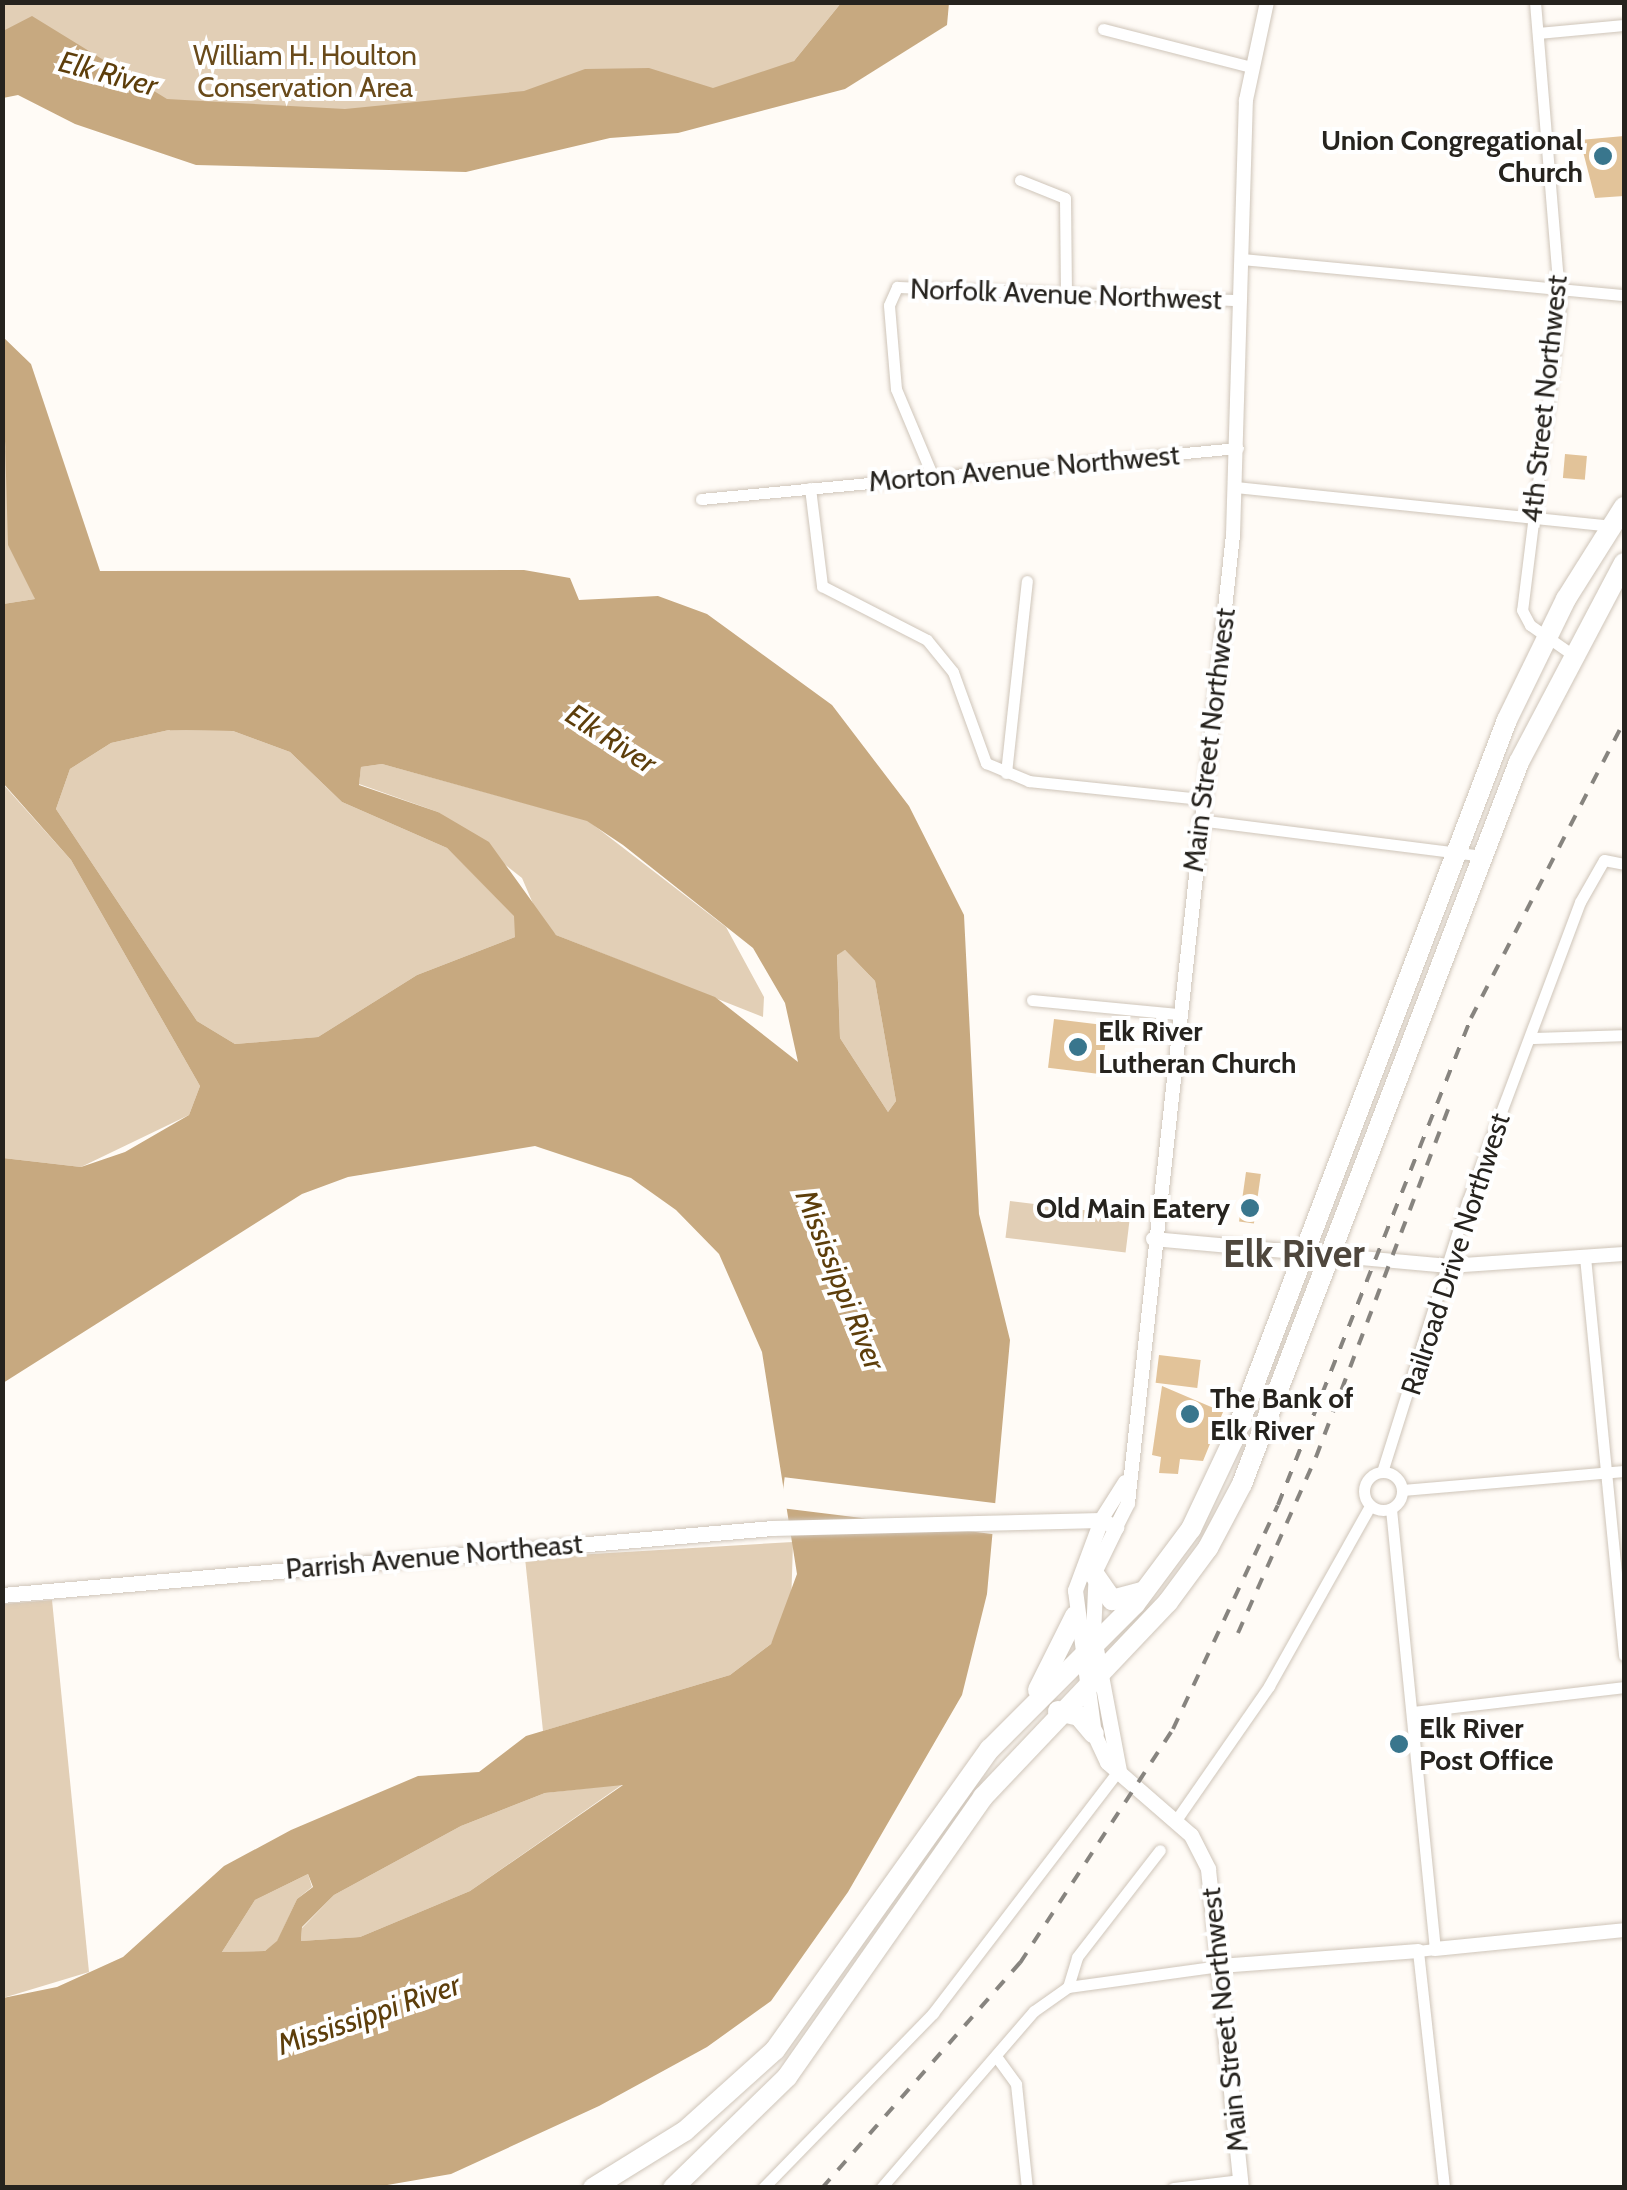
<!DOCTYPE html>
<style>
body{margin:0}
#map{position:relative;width:1627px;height:2190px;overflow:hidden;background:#fffbf6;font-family:Cabin,sans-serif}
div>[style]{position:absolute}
.green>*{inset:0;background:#e2cfb6;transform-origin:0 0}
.water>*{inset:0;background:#c7a980}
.pier>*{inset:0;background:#fffbf6;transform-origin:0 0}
.building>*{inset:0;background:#e2c399;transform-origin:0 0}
.roads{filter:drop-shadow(0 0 2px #cfc5b9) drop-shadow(0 0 2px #cfc5b9)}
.minor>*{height:11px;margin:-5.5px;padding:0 5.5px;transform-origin:5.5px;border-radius:5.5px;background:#fff}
.minor>.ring{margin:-5.5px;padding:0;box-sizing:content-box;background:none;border:11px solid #fff;border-radius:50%}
.tertiary>*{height:14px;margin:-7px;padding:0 7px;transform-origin:7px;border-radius:7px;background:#fff}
.secondary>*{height:15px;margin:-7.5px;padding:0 7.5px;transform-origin:7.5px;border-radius:7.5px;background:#fff}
.trunk>*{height:20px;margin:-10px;padding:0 10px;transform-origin:10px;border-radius:10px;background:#fff}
.rail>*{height:4px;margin-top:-2px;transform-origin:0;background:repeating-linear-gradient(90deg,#87847f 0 12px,transparent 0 24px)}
.dots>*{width:28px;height:28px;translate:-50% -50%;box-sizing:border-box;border:5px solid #fff;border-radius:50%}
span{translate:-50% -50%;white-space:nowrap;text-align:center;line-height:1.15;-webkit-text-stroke:8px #fff;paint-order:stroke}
.park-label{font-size:28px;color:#694a1a}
.poi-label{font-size:28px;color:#26231e;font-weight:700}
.right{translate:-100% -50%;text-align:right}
.left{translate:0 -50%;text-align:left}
.street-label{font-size:28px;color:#26231e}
.water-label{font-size:30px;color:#5d3e0b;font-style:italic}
.district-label{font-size:38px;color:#4f473d;font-weight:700}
.frame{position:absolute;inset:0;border:5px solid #26231e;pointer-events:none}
</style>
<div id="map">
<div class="green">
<i style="clip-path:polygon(3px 3px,841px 3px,794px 61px,718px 112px,267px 143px,3px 74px)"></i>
<i style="clip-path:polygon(2px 431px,35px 599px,3px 604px,2px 604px)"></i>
<i style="clip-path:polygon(169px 730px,233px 731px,290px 752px,342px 802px,447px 848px,515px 916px,515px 937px,417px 975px,318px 1037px,235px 1044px,197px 1021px,56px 809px,70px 769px,111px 743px)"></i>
<i style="clip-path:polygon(382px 764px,587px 820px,726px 927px,764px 997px,763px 1017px,556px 935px,540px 920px,522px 878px,438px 812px,359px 784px,361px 767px)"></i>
<i style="clip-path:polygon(2px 783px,71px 860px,200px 1086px,189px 1115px,81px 1167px,3px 1158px)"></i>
<i style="clip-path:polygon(845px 950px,875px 981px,896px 1101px,888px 1112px,840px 1038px,837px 954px)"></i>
<i style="left:1010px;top:1201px;width:121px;height:37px;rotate:7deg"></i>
<i style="clip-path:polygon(793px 1542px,791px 1607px,771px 1644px,730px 1675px,543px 1731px,525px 1558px)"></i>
<i style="clip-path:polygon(52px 1600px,89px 1972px,3px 1998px,3px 1604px)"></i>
<i style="clip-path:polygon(623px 1784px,470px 1891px,360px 1937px,301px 1941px,302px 1928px,334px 1895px,461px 1826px,545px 1793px)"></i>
<i style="clip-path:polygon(308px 1874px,312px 1887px,297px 1899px,277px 1942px,265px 1951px,222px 1952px,255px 1900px)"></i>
</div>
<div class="water">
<i style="clip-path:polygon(841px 3px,949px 3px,947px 25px,845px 89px,678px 133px,610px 138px,466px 172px,196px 165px,75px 124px,18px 95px,3px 98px,3px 31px,32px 16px,167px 99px,345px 109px,524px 91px,585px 69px,649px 68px,713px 88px,794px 61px)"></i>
<i style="clip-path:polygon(evenodd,2px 336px,31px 364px,100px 571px,524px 570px,570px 578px,579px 600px,658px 596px,707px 614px,832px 705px,909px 806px,964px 915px,979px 1214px,1010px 1340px,987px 1594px,962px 1695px,848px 1892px,771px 2001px,707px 2047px,599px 2106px,451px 2174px,370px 2188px,3px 2187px,3px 1998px,57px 1987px,123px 1957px,224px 1866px,291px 1830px,418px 1776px,479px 1772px,526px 1736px,730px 1675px,771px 1644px,797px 1574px,762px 1352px,719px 1254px,676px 1210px,631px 1178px,535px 1146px,348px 1177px,302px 1194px,3px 1383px,3px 1158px,81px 1167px,125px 1152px,189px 1115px,200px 1086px,71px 860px,3px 783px,3px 604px,35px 599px,8px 545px,2px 336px,169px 730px,233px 731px,290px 752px,342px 802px,447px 848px,514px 916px,515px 937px,417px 975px,318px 1037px,235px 1044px,197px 1021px,56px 809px,70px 769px,111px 743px,169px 730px,2px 336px,382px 764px,587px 821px,623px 845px,753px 948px,785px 1003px,798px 1062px,715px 997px,556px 935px,489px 842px,438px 812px,359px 785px,361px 767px,382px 764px,2px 336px,845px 950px,875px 981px,896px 1101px,888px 1112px,840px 1038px,837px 955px,845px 950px,2px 336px,623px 1785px,470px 1891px,360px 1937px,301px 1941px,302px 1927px,334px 1895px,461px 1826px,545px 1793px,623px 1785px,2px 336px,308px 1874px,313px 1887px,297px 1899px,277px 1941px,265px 1951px,222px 1952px,255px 1900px,308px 1874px)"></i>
</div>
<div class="pier">
<i style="left:1002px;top:1504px;width:31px;height:219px;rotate:97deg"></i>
</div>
<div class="building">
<i style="clip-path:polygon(1624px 136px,1624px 196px,1595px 198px,1580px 140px)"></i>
<i style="left:1565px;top:454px;width:22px;height:24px;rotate:5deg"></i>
<i style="left:1054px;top:1019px;width:54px;height:49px;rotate:7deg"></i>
<i style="left:1246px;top:1172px;width:15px;height:50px;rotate:8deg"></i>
<i style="left:1159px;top:1355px;width:42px;height:28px;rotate:7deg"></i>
<i style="clip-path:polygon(1162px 1386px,1223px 1412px,1203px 1461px,1180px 1459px,1178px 1474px,1159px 1473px,1161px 1457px,1152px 1455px)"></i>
</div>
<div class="roads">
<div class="minor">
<i style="left:1535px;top:2px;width:305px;rotate:85.3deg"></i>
<i style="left:1560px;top:306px;width:306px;rotate:97.1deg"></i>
<i style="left:1522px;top:610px;width:17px;rotate:62deg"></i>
<i style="left:1530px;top:625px;width:49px;rotate:35deg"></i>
<i style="left:1103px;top:29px;width:153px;rotate:14.4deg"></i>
<i style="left:1538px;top:33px;width:86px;rotate:-5.3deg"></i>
<i style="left:1020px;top:180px;width:48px;rotate:21.8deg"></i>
<i style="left:1065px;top:198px;width:95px;rotate:89.4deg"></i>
<i style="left:1242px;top:259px;width:384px;rotate:5.4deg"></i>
<i style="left:933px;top:477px;width:95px;rotate:-112.8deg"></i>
<i style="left:896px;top:389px;width:84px;rotate:-94.8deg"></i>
<i style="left:889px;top:305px;width:20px;rotate:-66deg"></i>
<i style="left:897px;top:287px;width:344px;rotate:2.2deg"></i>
<i style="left:1236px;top:487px;width:378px;rotate:5.9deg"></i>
<i style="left:810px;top:488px;width:99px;rotate:83deg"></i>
<i style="left:822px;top:586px;width:118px;rotate:27.2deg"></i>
<i style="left:927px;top:640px;width:41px;rotate:50.9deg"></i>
<i style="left:953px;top:672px;width:97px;rotate:70.1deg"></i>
<i style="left:986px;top:763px;width:47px;rotate:22.7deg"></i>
<i style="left:1029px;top:781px;width:172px;rotate:6deg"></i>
<i style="left:701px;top:499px;width:539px;rotate:-5.43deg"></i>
<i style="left:1006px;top:773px;width:193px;rotate:-83.8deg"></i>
<i style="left:1198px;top:820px;width:285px;rotate:7.2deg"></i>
<i style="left:1032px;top:1000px;width:146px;rotate:5.5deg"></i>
<i style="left:1531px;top:1038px;width:93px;rotate:-1.8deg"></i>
<i style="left:1585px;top:1257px;width:400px;rotate:84.4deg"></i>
<i style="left:1382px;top:1472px;width:285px;rotate:-72.5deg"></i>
<i style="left:1468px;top:1200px;width:318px;rotate:-69.4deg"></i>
<i style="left:1580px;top:902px;width:48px;rotate:-60.3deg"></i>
<i style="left:1604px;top:860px;width:20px;rotate:11deg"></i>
<i class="ring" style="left:1364px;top:1472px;width:27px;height:27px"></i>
<i style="left:1402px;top:1490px;width:223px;rotate:-4.9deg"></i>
<i style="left:1391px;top:1509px;width:442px;rotate:84.3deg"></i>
<i style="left:1435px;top:1949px;width:17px;rotate:173deg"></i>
<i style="left:1418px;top:1951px;width:238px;rotate:83.7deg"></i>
<i style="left:1412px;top:1712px;width:213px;rotate:-6.7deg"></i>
<i style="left:1176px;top:1820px;width:163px;rotate:-55.2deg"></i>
<i style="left:1269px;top:1686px;width:206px;rotate:-60.7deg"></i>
<i style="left:1068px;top:1987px;width:153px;rotate:-7.9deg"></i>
<i style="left:998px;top:2059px;width:31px;rotate:54deg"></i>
<i style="left:1016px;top:2084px;width:105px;rotate:84deg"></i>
<i style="left:763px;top:2188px;width:244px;rotate:-45.8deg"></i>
<i style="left:933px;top:2013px;width:306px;rotate:-52.6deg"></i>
<i style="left:881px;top:2188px;width:234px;rotate:-49.2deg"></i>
<i style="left:1034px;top:2011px;width:42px;rotate:-35.2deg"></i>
<i style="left:1068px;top:1987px;width:31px;rotate:-73deg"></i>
<i style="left:1077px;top:1957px;width:135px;rotate:-52.2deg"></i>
<i style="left:1173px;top:2188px;width:67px;rotate:-6.8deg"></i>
</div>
<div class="tertiary">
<i style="left:1153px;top:1239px;width:297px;rotate:5.2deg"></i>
<i style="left:1449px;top:1266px;width:175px;rotate:-3.9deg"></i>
<i style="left:1101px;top:1520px;width:45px;rotate:-57.7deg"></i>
<i style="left:1116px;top:1527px;width:27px;rotate:-63deg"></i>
<i style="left:1128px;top:1503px;width:974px;rotate:-83.81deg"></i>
<i style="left:1233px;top:535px;width:435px;rotate:-88.3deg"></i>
<i style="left:1246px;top:100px;width:100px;rotate:-77.9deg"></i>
<i style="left:1435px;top:1949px;width:190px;rotate:-5.7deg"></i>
<i style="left:1220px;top:1966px;width:199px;rotate:-4.3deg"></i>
</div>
<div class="secondary">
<i style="left:1101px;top:1520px;width:75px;rotate:110.4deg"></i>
<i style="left:1075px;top:1590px;width:145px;rotate:82.5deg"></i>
<i style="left:1094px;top:1734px;width:31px;rotate:65deg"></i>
<i style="left:1107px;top:1762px;width:111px;rotate:41deg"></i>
<i style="left:1191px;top:1835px;width:38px;rotate:63deg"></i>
<i style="left:1208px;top:1869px;width:321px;rotate:84.1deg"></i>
<i style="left:2px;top:1595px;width:773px;rotate:-4.97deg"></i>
<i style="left:772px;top:1528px;width:329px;rotate:-1.4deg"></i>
<i style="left:1101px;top:1520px;width:17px;rotate:25deg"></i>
<i style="left:1116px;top:1527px;width:46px;rotate:116deg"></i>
<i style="left:1096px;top:1568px;width:65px;rotate:92.6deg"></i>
<i style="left:1093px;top:1633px;width:139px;rotate:79.3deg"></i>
</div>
<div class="trunk">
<i style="left:1094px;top:1574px;width:32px;rotate:55deg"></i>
<i style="left:1112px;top:1600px;width:30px;rotate:-15deg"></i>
<i style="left:1038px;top:1690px;width:83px;rotate:-63.4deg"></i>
<i style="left:1058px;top:1711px;width:22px;rotate:13deg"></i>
<i style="left:1079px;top:1716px;width:23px;rotate:50deg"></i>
<i style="left:593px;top:2188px;width:108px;rotate:-31.8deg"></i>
<i style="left:685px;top:2131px;width:121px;rotate:-42deg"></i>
<i style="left:775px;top:2050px;width:370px;rotate:-54.5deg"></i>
<i style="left:990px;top:1749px;width:205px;rotate:-45deg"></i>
<i style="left:1135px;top:1604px;width:94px;rotate:-53.3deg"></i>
<i style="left:1191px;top:1529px;width:98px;rotate:-64.7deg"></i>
<i style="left:1233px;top:1440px;width:770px;rotate:-69.17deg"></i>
<i style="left:1507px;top:720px;width:135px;rotate:-64deg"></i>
<i style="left:1566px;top:599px;width:109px;rotate:-57.8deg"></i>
<i style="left:673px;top:2188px;width:159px;rotate:-44.2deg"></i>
<i style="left:787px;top:2077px;width:342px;rotate:-55deg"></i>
<i style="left:983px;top:1797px;width:269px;rotate:-46.5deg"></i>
<i style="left:1168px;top:1602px;width:67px;rotate:-53.5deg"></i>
<i style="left:1208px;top:1548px;width:72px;rotate:-62deg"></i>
<i style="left:1242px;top:1484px;width:773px;rotate:-69.01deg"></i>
<i style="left:1519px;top:762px;width:225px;rotate:-62.2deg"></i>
</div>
</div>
<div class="rail">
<i style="left:1238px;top:1633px;width:193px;rotate:-66.1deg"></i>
<i style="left:1316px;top:1457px;width:372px;rotate:-69.2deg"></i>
<i style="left:822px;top:2188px;width:300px;rotate:-48.7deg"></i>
<i style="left:1020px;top:1963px;width:280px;rotate:-56.8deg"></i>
<i style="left:1173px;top:1729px;width:247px;rotate:-64.9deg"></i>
<i style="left:1278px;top:1505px;width:524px;rotate:-68.38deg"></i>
<i style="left:1471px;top:1018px;width:334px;rotate:-62.7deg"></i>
</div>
<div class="dots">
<i style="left:1603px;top:156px;background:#39768d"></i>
<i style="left:1078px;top:1047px;background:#39768d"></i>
<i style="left:1250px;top:1208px;background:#39768d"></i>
<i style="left:1190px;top:1414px;background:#39768d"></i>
<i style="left:1399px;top:1744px;background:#39768d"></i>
</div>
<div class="park-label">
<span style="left:305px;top:71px">William H. Houlton<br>Conservation Area</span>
</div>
<div class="poi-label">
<span class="right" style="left:1583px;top:156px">Union Congregational<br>Church</span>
<span class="left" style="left:1098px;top:1047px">Elk River<br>Lutheran Church</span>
<span class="right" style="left:1230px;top:1208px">Old Main Eatery</span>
<span class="left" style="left:1210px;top:1414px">The Bank of<br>Elk River</span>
<span class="left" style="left:1419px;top:1744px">Elk River<br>Post Office</span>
</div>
<div class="street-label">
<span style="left:1066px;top:294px;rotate:2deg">Norfolk Avenue Northwest</span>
<span style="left:1544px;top:399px;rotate:-84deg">4th Street Northwest</span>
<span style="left:1024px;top:468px;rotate:-5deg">Morton Avenue Northwest</span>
<span style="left:1209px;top:740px;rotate:-83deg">Main Street Northwest</span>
<span style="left:1455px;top:1254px;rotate:-72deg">Railroad Drive Northwest</span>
<span style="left:434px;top:1556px;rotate:-5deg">Parrish Avenue Northeast</span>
<span style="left:1224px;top:2020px;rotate:-96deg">Main Street Northwest</span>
</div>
<div class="water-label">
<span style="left:108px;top:74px;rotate:15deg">Elk River</span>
<span style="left:611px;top:739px;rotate:33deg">Elk River</span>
<span style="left:840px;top:1280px;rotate:68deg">Mississippi River</span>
<span style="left:369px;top:2015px;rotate:-19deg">Mississippi River</span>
</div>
<div class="district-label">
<span style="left:1294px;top:1254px">Elk River</span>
</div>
<div class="frame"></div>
</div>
